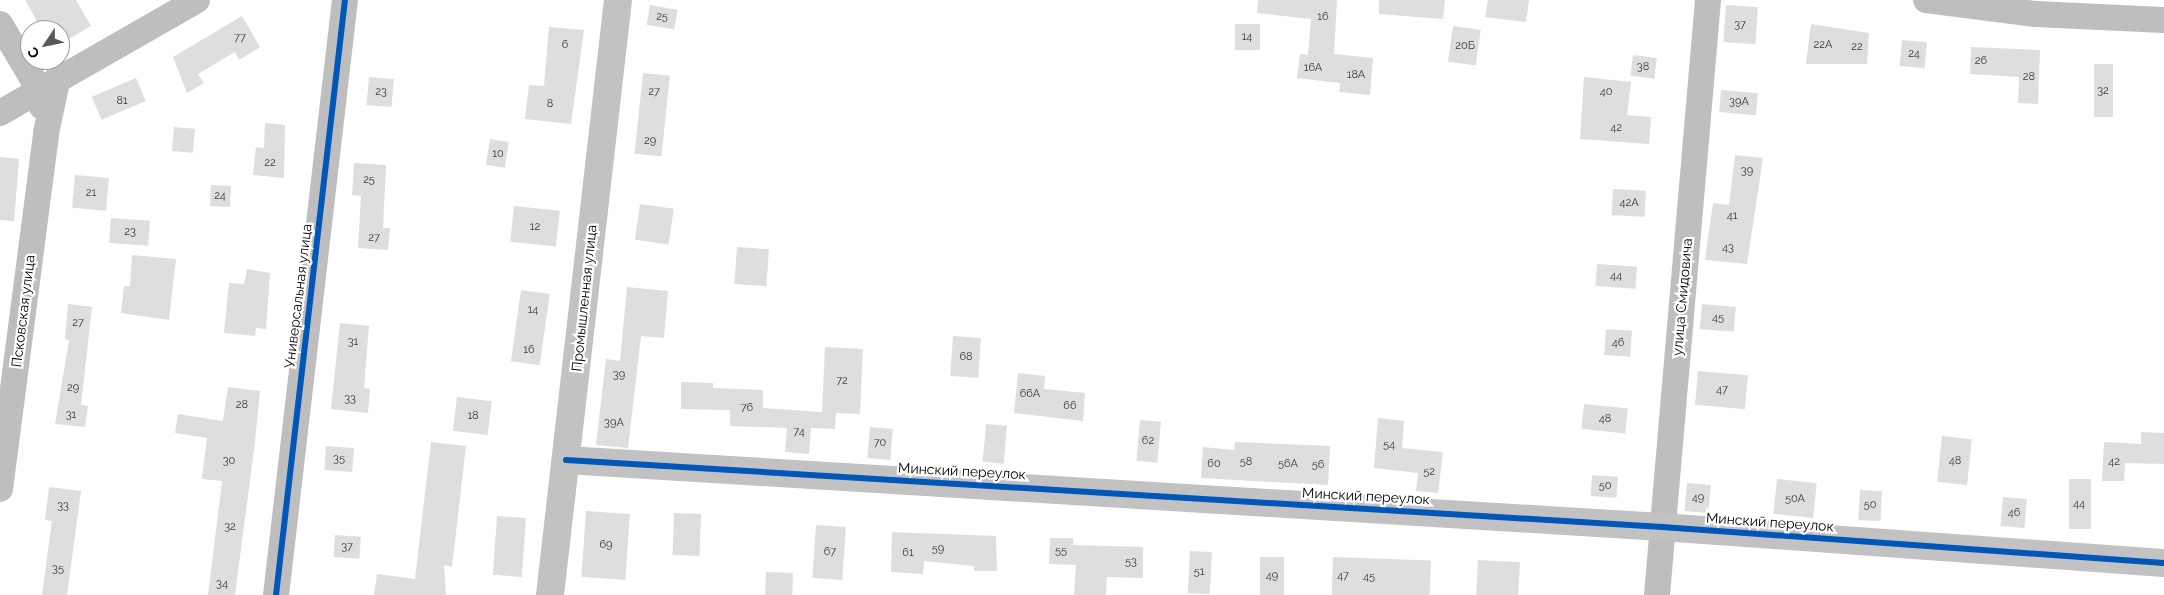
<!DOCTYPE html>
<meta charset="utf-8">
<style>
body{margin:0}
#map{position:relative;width:2164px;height:595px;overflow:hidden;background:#fff;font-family:Raleway,sans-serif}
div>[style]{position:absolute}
.building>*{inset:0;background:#dedede;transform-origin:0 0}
.street>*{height:26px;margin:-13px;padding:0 13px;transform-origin:13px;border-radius:13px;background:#bebebe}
.secondary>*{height:28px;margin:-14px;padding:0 14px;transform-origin:14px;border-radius:14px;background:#c2c2c2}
.cycleway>*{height:6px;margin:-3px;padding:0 3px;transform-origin:3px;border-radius:3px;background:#0057b8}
span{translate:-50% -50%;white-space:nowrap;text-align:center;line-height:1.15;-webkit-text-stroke:4.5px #fff;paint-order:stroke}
.number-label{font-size:11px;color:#383838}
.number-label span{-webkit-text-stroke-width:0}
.street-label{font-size:14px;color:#000}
.north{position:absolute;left:20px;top:20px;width:50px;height:50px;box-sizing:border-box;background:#fff;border:1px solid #999;border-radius:50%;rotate:236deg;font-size:14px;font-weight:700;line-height:20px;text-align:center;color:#000}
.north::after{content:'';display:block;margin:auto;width:18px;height:22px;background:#595959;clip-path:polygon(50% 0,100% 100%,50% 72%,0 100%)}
</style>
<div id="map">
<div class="building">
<i style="clip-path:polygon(25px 0,76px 0,91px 26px,60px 44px,60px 30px,42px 30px)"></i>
<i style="clip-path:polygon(1258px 0,1337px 0,1334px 54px,1373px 58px,1370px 95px,1339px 92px,1340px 83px,1297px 78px,1300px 54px,1308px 55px,1311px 19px,1257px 13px)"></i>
<i style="clip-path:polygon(1379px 0,1445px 0,1443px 19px,1379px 14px)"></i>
<i style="clip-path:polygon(1488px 0,1529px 0,1526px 22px,1485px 17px)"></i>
<i style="left:650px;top:5px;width:28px;height:20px;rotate:10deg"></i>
<i style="left:1726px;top:5px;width:32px;height:37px;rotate:4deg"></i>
<i style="clip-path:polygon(242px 16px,260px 47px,239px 60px,235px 52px,198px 74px,204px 83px,187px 93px,173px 57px)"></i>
<i style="left:1235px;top:24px;width:25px;height:26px"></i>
<i style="clip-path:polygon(1811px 24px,1869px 33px,1867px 64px,1806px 64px)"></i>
<i style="left:1453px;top:26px;width:28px;height:36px;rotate:8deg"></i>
<i style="clip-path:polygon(549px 27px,584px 30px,571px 124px,525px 119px,529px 85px,544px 86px)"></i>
<i style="left:1902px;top:40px;width:25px;height:26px;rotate:5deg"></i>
<i style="clip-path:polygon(1971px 47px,2040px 50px,2038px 104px,2018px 103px,2019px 77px,1970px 74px)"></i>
<i style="left:1633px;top:55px;width:24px;height:21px;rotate:7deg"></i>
<i style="left:2094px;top:64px;width:19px;height:53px"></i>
<i style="left:643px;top:73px;width:27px;height:81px;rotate:6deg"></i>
<i style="left:369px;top:77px;width:25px;height:28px;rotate:5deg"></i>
<i style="clip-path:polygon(1584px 77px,1631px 82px,1627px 115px,1651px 117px,1649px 144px,1580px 139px)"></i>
<i style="left:136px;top:78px;width:25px;height:48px;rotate:67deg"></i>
<i style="left:1721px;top:90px;width:37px;height:22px;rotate:5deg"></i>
<i style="clip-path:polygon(265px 123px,285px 125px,284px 178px,253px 175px,256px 147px,264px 148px)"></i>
<i style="left:174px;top:127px;width:21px;height:24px;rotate:5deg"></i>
<i style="left:490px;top:139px;width:19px;height:26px;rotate:9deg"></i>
<i style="clip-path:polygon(1735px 155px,1763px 158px,1747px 264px,1705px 260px,1713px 203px,1729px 205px)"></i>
<i style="clip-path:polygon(0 157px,19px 159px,14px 221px,0 220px)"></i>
<i style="clip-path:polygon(354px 163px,386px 165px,383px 228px,390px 228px,388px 250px,358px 248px,361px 196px,352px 195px)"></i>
<i style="left:75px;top:175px;width:34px;height:33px;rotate:5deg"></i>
<i style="left:211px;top:185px;width:20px;height:21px;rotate:3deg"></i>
<i style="left:1613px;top:189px;width:33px;height:26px;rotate:3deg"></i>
<i style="left:640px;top:204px;width:34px;height:36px;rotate:8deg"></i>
<i style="left:514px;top:206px;width:46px;height:36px;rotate:6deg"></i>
<i style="left:111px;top:218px;width:39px;height:25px;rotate:4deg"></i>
<i style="left:737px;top:247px;width:32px;height:37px;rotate:4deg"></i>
<i style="clip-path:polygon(132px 255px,176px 259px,169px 320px,121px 313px,124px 286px,130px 286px)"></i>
<i style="left:1597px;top:264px;width:40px;height:22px;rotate:4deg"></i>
<i style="clip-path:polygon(247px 269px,270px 273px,266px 329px,256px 328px,255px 336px,224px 333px,229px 283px,244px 284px)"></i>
<i style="clip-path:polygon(627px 287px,668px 291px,664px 338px,641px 336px,628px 448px,596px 445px,606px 359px,620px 361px)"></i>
<i style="left:521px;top:290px;width:29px;height:72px;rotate:8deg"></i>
<i style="clip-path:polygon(68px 304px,92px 307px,81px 405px,88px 406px,85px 427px,55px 424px,69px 340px,65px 339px)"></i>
<i style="left:1702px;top:304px;width:34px;height:25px;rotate:5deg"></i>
<i style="clip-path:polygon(340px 323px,369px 326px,364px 388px,370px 389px,368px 413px,331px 409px)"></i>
<i style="left:1606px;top:329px;width:26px;height:26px;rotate:4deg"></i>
<i style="left:953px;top:336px;width:28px;height:40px;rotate:4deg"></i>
<i style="clip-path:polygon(825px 347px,863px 349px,860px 414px,836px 413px,835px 429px,811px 428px,809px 454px,785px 452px,787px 428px,730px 426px,730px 410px,681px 409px,681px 382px,713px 383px,713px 388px,763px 390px,763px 408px,822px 412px)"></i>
<i style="left:1698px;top:371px;width:50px;height:34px;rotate:5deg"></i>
<i style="clip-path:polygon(1018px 373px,1045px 376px,1044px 389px,1085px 393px,1083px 421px,1014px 413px)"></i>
<i style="clip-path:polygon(228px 387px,260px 391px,255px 442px,235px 595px,208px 595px,222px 481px,202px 479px,207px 438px,175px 433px,178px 414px,223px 421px)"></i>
<i style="left:457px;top:397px;width:35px;height:34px;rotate:7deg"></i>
<i style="left:1584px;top:404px;width:44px;height:25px;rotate:6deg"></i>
<i style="clip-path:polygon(1378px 418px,1404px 421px,1402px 448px,1443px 452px,1438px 493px,1416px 491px,1418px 473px,1374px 468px)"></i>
<i style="left:1140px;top:420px;width:21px;height:41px;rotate:5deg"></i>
<i style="left:986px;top:424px;width:21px;height:38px;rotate:5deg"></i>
<i style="left:870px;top:427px;width:23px;height:31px;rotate:5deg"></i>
<i style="clip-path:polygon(2141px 432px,2164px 433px,2164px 464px,2125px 463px,2124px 481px,2102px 481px,2104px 442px,2141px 444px)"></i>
<i style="left:1942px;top:436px;width:30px;height:46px;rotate:6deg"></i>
<i style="clip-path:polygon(431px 442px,466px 446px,452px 567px,444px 565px,446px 595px,374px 595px,377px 574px,415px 579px)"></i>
<i style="clip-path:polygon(1235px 442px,1330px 446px,1328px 485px,1201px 478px,1203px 447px,1234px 450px)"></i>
<i style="left:326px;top:446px;width:28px;height:24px;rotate:4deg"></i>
<i style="left:1592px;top:475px;width:26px;height:21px;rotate:4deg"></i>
<i style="left:1777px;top:479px;width:40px;height:35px;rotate:6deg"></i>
<i style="left:2069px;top:479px;width:22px;height:50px"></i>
<i style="left:1687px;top:483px;width:24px;height:28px;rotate:5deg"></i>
<i style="clip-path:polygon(49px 487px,81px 491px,67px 595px,42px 595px,52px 521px,45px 520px)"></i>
<i style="left:1860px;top:490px;width:22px;height:30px;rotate:3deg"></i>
<i style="left:2003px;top:497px;width:24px;height:29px;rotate:5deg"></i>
<i style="left:586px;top:511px;width:44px;height:66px;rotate:4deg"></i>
<i style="left:674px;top:513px;width:27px;height:42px;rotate:2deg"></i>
<i style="left:497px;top:516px;width:29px;height:59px;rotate:4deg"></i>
<i style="left:816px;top:525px;width:30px;height:53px;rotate:4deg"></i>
<i style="clip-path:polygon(892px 532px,996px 536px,997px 571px,974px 571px,974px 566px,924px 561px,923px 574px,891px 572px)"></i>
<i style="left:335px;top:535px;width:26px;height:22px;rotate:4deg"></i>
<i style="clip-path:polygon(1050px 538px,1073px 538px,1073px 545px,1143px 547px,1143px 578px,1107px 577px,1106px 595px,1074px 595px,1076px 565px,1049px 564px)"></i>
<i style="left:1190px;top:551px;width:22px;height:42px;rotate:3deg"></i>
<i style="left:1260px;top:557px;width:24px;height:38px"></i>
<i style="left:1333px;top:557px;width:98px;height:38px;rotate:2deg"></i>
<i style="left:1478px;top:560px;width:42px;height:35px;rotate:3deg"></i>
<i style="left:766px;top:572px;width:27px;height:23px;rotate:2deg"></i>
</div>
<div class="street">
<i style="left:1926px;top:0;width:111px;rotate:7.3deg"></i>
<i style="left:2036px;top:14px;width:128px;rotate:2.7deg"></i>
<i style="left:0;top:24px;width:78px;rotate:59.2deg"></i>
<i style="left:40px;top:91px;width:16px;rotate:83deg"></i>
<i style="left:0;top:113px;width:227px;rotate:-29.8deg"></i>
<i style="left:0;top:489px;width:359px;rotate:-82.6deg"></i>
<i style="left:46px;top:133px;width:57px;rotate:-77.9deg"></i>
<i style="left:276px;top:595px;width:599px;rotate:-83.39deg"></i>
<i style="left:1657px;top:595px;width:597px;rotate:-85.1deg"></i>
</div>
<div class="secondary">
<i style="left:566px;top:460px;width:1098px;rotate:3.5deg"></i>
<i style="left:1662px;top:527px;width:503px;rotate:4.1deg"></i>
<i style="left:550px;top:595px;width:599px;rotate:-83.48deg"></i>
</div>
<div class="cycleway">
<i style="left:566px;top:460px;width:1098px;rotate:3.5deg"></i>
<i style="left:1662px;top:527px;width:503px;rotate:4.1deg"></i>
<i style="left:276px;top:595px;width:599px;rotate:-83.39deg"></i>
</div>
<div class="number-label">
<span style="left:662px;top:17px">25</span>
<span style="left:1323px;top:17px">16</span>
<span style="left:1740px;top:25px">37</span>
<span style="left:1247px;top:37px">14</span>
<span style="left:240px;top:38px">77</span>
<span style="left:565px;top:45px">6</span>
<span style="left:1823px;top:45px">22А</span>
<span style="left:1465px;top:46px">20Б</span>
<span style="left:1857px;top:47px">22</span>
<span style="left:1914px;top:54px">24</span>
<span style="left:1981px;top:61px">26</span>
<span style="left:1643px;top:67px">38</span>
<span style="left:1313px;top:68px">16А</span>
<span style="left:1356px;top:75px">18А</span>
<span style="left:2029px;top:77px">28</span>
<span style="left:2103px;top:91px">32</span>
<span style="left:381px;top:92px">23</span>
<span style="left:654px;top:92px">27</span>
<span style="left:1606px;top:92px">40</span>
<span style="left:122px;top:101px">81</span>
<span style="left:1739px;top:102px">39А</span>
<span style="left:550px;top:104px">8</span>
<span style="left:1616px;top:128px">42</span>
<span style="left:650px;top:141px">29</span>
<span style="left:498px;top:154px">10</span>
<span style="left:270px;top:163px">22</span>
<span style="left:1747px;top:171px">39</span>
<span style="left:369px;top:180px">25</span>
<span style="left:91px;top:193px">21</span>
<span style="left:220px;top:196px">24</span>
<span style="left:1629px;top:203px">42А</span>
<span style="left:1732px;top:216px">41</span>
<span style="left:535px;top:227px">12</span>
<span style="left:130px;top:232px">23</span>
<span style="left:374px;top:238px">27</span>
<span style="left:1728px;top:248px">43</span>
<span style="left:1616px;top:276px">44</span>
<span style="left:533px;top:310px">14</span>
<span style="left:1718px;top:318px">45</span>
<span style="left:78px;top:323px">27</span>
<span style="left:353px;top:342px">31</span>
<span style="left:1618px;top:343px">46</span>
<span style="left:529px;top:350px">16</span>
<span style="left:966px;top:357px">68</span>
<span style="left:619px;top:375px">39</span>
<span style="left:842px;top:381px">72</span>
<span style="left:73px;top:388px">29</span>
<span style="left:1722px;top:390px">47</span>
<span style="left:1030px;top:394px">66А</span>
<span style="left:350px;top:399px">33</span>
<span style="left:242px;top:405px">28</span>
<span style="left:1070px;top:406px">66</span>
<span style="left:747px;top:408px">76</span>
<span style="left:71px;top:415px">31</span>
<span style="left:473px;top:416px">18</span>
<span style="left:1605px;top:419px">48</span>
<span style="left:614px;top:423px">39А</span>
<span style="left:799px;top:432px">74</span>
<span style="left:1148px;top:441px">62</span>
<span style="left:880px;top:443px">70</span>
<span style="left:1389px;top:445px">54</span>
<span style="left:339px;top:459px">35</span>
<span style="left:229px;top:461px">30</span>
<span style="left:1955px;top:461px">48</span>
<span style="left:1246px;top:462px">58</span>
<span style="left:2114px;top:462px">42</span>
<span style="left:1214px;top:464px">60</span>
<span style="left:1288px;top:464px">56А</span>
<span style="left:1318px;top:465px">56</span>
<span style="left:1429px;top:472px">52</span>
<span style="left:1605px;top:486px">50</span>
<span style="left:1698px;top:498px">49</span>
<span style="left:1795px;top:499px">50А</span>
<span style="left:2079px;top:504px">44</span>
<span style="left:1870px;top:505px">50</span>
<span style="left:63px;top:506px">33</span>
<span style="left:2014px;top:513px">46</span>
<span style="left:230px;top:527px">32</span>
<span style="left:606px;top:545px">69</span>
<span style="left:347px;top:547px">37</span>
<span style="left:938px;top:549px">59</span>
<span style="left:1061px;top:551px">55</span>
<span style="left:830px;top:552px">67</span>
<span style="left:908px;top:553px">61</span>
<span style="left:1131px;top:562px">53</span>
<span style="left:58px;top:569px">35</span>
<span style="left:1199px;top:572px">51</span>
<span style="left:1272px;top:576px">49</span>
<span style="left:1343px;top:576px">47</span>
<span style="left:1369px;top:577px">45</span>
<span style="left:222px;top:584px">34</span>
</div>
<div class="street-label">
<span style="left:298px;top:296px;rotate:-83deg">Универсальная улица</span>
<span style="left:1682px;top:297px;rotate:-85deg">улица Смидовича</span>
<span style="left:584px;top:298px;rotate:-84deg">Промышленная улица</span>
<span style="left:23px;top:311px;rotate:-83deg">Псковская улица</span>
<span style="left:962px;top:471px;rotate:3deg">Минский переулок</span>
<span style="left:1366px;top:496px;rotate:3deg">Минский переулок</span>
<span style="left:1770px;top:522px;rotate:4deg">Минский переулок</span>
</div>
<div class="north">С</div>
</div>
